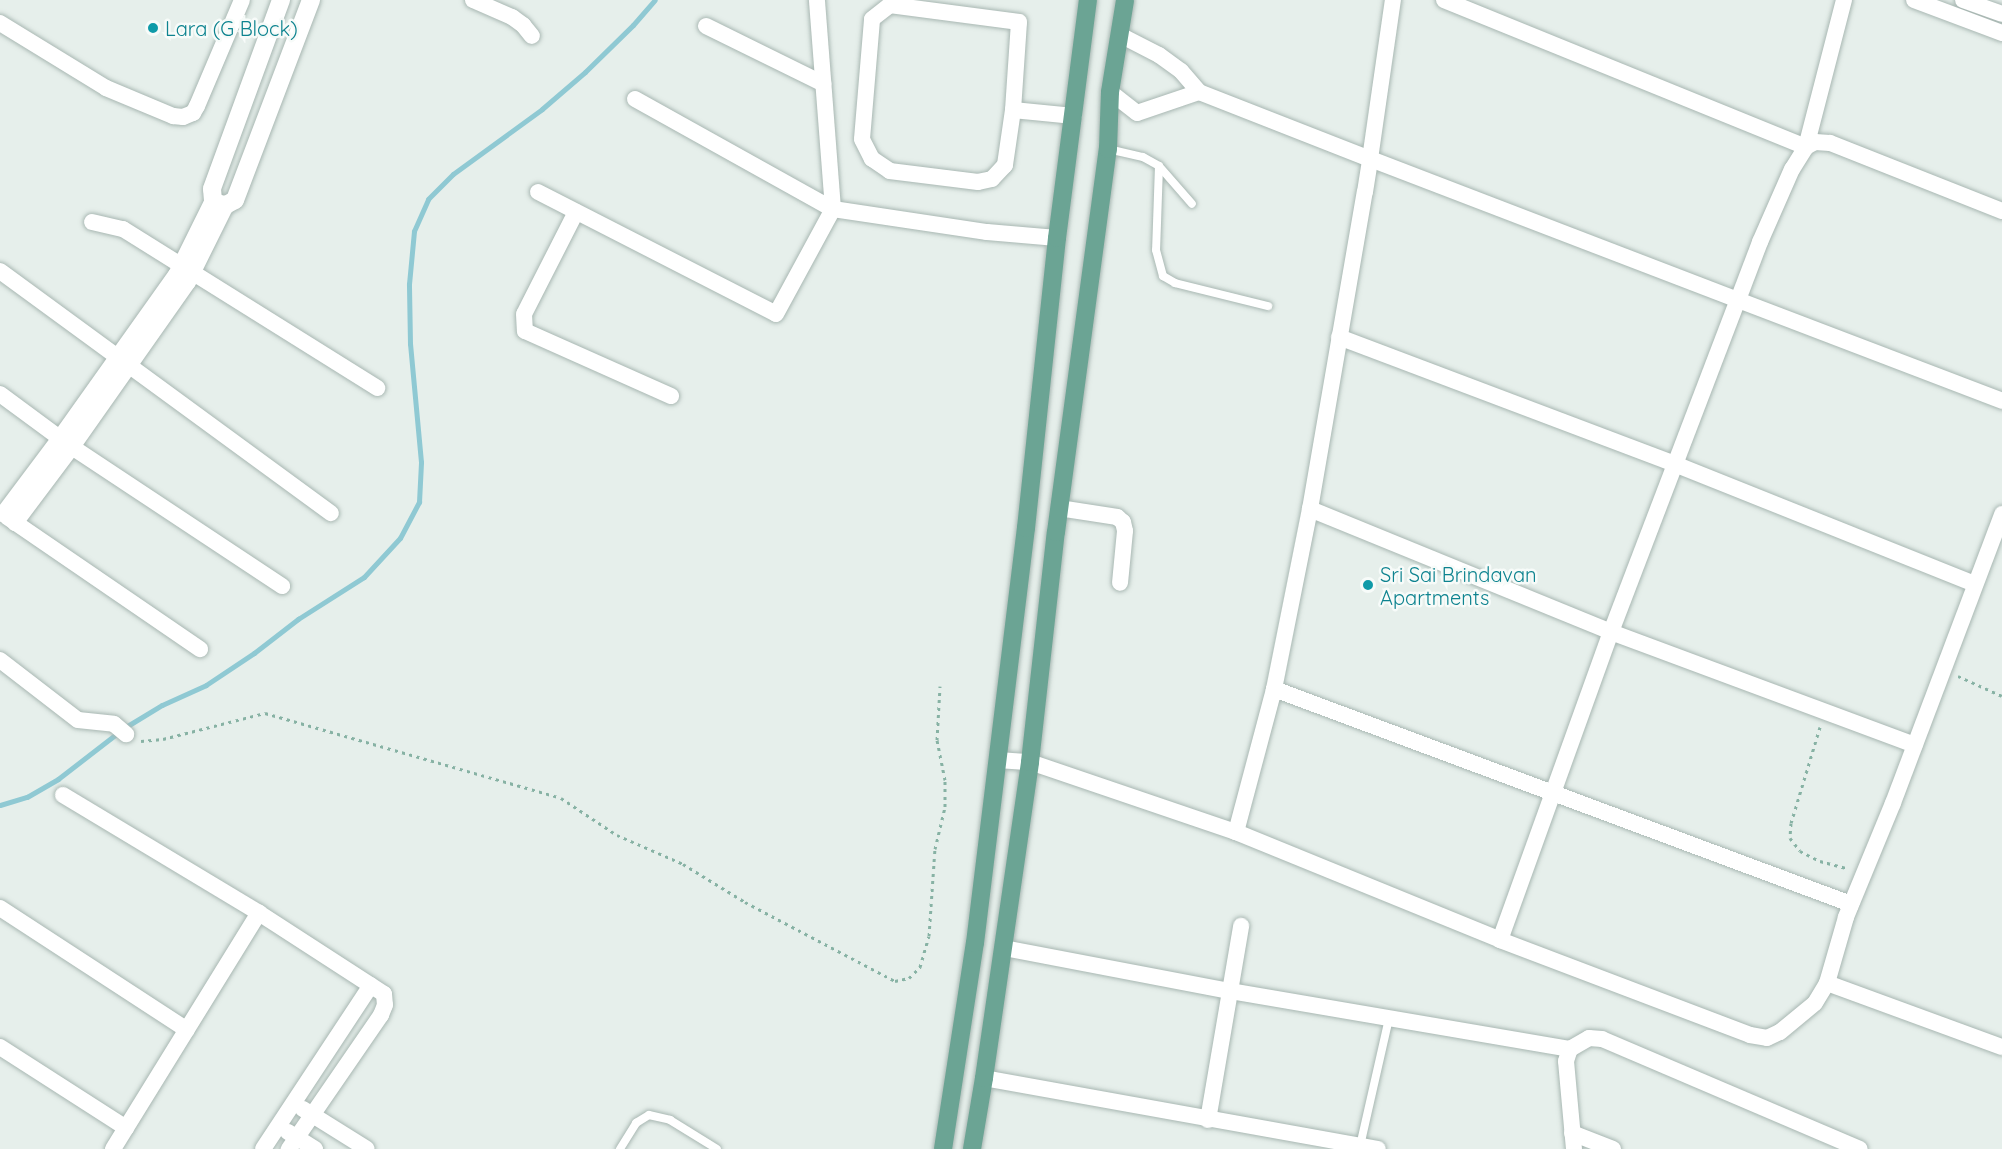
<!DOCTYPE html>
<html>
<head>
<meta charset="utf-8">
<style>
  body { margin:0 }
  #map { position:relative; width:2002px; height:1149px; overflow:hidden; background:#e6efeb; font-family:Quicksand,sans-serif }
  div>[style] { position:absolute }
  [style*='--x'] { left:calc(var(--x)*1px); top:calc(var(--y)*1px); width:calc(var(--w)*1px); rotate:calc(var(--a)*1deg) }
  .stream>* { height:5px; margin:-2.5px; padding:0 2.5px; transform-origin:2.5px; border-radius:2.5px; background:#8fc9d3 }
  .path>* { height:3px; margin-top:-1.5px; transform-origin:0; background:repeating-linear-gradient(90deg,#87b2a4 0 3px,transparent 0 7.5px) }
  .roads { filter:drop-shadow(0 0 2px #a8b7b2) drop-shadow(0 0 2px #a8b7b2) }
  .lane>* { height:8px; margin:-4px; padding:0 4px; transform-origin:4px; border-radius:4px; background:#fff }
  .street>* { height:16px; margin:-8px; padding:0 8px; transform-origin:8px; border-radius:8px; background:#fff }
  .secondary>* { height:18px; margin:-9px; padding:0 9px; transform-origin:9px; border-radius:9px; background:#fff }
  .primary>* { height:18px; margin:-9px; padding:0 9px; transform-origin:9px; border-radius:9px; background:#6ba494 }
  .dots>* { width:16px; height:16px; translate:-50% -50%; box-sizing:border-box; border:3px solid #f7fbf9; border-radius:50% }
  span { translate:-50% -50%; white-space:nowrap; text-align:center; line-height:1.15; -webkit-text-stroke:5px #f7fbf9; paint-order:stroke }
  .culture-label { font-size:20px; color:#0d838f }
  .left { translate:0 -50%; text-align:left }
</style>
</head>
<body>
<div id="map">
  <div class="stream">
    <i style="--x:0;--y:805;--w:28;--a:-17"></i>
    <i style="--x:27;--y:797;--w:36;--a:-30"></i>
    <i style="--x:58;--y:779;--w:83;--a:-37.7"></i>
    <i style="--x:124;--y:728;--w:44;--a:-31.2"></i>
    <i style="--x:162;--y:705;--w:48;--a:-24.4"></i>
    <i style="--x:206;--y:685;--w:58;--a:-33.7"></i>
    <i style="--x:254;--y:653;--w:56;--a:-37.7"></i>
    <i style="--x:298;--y:619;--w:78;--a:-32.5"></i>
    <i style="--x:364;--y:577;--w:53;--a:-47.3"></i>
    <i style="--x:400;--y:538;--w:41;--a:-62.2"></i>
    <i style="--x:419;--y:502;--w:40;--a:-87.1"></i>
    <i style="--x:421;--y:462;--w:119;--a:-95.3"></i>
    <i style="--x:410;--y:344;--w:60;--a:-91"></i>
    <i style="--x:409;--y:284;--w:53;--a:-84.6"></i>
    <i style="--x:414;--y:231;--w:35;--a:-66"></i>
    <i style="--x:428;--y:199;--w:35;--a:-45"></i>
    <i style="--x:453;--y:174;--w:110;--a:-36.1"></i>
    <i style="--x:542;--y:109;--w:57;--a:-40.7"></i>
    <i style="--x:585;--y:72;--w:67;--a:-44.4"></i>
    <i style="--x:633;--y:25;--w:33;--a:-49"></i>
  </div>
  <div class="path">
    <i style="--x:1958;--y:676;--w:48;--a:24.4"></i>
    <i style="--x:1820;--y:727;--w:100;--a:106.8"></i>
    <i style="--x:1791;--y:823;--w:15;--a:94"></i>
    <i style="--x:1790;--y:838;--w:16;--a:52"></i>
    <i style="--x:1800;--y:851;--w:22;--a:27"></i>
    <i style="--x:1820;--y:861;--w:28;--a:15"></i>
    <i style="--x:141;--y:741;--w:22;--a:-5"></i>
    <i style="--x:163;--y:739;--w:105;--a:-14.3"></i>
    <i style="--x:265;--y:713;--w:308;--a:16"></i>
    <i style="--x:561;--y:798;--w:67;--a:33.5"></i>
    <i style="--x:617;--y:835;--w:72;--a:23.7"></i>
    <i style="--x:683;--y:864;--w:73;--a:31.5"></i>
    <i style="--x:745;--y:902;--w:170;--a:27.8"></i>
    <i style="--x:895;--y:981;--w:14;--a:-12"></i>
    <i style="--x:909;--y:978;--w:16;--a:-45"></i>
    <i style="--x:920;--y:967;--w:32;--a:-74"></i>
    <i style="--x:929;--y:936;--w:87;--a:-86.1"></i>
    <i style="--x:935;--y:849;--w:43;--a:-76.6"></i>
    <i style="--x:945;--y:807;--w:27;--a:-90"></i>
    <i style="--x:945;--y:780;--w:41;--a:-101.3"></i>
    <i style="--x:937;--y:740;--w:54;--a:-86.8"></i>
  </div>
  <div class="roads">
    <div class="lane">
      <i style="--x:1108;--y:149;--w:36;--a:13"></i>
      <i style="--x:1143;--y:157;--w:18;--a:29"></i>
      <i style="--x:1159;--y:166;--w:50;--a:49"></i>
      <i style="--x:1159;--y:166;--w:84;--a:92"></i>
      <i style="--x:1156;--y:250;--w:27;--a:75"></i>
      <i style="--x:1163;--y:276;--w:14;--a:30"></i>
      <i style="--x:1175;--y:283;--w:96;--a:13.9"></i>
      <i style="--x:1360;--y:1146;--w:131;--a:-77.2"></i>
      <i style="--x:620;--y:1149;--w:31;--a:-58"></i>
      <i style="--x:636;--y:1123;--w:15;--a:-32"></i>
      <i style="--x:649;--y:1115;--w:22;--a:13"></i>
      <i style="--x:670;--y:1120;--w:55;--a:31.7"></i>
    </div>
    <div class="street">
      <i style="--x:473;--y:0;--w:43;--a:23.6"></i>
      <i style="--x:512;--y:17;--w:14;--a:36"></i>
      <i style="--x:523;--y:25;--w:14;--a:51"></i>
      <i style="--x:1444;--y:0;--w:391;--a:22.1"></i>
      <i style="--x:1806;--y:147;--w:152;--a:-75.5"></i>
      <i style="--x:1914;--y:0;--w:94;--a:20.6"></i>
      <i style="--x:1963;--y:0;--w:41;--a:19.7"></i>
      <i style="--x:890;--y:5;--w:130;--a:7.5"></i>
      <i style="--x:1019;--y:22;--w:88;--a:93.9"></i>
      <i style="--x:1013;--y:110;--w:56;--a:98.3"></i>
      <i style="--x:1005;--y:165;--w:19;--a:133"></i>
      <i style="--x:992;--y:179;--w:14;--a:168"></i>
      <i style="--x:978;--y:182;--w:89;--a:-172.9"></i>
      <i style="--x:890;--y:171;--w:22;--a:-146"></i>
      <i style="--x:872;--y:159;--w:22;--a:-117"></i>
      <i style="--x:862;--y:139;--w:120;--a:-85.2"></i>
      <i style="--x:872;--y:19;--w:23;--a:-38"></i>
      <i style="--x:0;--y:23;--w:124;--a:31.5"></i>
      <i style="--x:106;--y:88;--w:73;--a:22.7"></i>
      <i style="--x:173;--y:116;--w:10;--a:6"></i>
      <i style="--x:183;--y:117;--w:11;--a:-22"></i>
      <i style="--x:193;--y:113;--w:8;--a:-60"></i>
      <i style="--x:197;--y:106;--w:115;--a:-67"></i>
      <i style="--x:706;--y:26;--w:131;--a:26.2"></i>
      <i style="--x:1120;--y:35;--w:44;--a:27.1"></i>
      <i style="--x:1159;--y:55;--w:27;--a:36"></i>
      <i style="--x:1181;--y:71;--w:28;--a:49"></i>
      <i style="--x:635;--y:99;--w:227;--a:29.1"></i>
      <i style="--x:833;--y:209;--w:156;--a:8.5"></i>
      <i style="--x:987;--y:232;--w:70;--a:4.9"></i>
      <i style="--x:1013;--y:110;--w:61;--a:5.6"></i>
      <i style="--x:538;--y:192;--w:267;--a:27.1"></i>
      <i style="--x:776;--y:314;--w:119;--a:-61.5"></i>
      <i style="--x:833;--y:209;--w:210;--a:-94.4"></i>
      <i style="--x:2002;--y:211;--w:185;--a:-158.4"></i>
      <i style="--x:1830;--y:143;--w:15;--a:-176"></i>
      <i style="--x:1815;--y:142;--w:10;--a:151"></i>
      <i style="--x:1806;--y:147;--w:26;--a:122"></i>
      <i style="--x:1792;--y:169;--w:80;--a:113.7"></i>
      <i style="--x:1760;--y:242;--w:62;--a:110.8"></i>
      <i style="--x:1738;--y:300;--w:283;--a:20.9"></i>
      <i style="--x:576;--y:212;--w:114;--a:117"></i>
      <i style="--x:524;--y:314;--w:17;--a:87"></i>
      <i style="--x:525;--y:331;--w:160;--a:24"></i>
      <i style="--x:92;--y:222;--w:32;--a:13"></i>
      <i style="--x:123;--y:229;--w:300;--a:32"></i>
      <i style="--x:0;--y:271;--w:410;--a:36.2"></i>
      <i style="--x:1339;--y:337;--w:361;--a:20.7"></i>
      <i style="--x:1677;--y:465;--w:321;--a:21.8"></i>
      <i style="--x:0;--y:394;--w:89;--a:36.4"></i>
      <i style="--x:72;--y:447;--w:252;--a:33.5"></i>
      <i style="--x:1059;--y:508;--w:59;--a:8.8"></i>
      <i style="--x:1117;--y:517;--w:8;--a:40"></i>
      <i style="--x:1123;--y:522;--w:9;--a:77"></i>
      <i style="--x:1125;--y:531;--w:52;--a:95.5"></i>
      <i style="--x:1310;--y:509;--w:325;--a:22.2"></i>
      <i style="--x:1611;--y:632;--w:355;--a:-69.1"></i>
      <i style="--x:1738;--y:300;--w:394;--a:-159"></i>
      <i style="--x:1370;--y:159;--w:161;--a:-81.8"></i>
      <i style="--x:3;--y:514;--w:95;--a:-53.1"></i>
      <i style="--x:60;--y:438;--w:200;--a:-54.6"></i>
      <i style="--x:176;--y:275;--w:84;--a:-63.7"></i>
      <i style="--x:7;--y:517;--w:234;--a:34.4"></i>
      <i style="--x:15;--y:523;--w:95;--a:-53.1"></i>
      <i style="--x:72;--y:447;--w:202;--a:-54.9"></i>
      <i style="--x:188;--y:282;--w:86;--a:-63.7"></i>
      <i style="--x:0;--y:660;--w:98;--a:37.6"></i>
      <i style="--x:78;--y:720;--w:36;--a:6"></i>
      <i style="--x:114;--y:724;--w:16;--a:40"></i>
      <i style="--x:1274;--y:689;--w:616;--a:20.44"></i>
      <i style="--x:998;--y:760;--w:32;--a:4"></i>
      <i style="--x:1030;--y:762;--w:218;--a:18.8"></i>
      <i style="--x:1236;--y:832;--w:148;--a:-75.1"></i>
      <i style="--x:1274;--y:689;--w:184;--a:-78.7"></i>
      <i style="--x:1310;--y:509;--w:322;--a:-80.2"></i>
      <i style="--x:1365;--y:192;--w:33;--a:-81"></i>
      <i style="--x:1370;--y:159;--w:184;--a:-158.6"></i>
      <i style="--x:1199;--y:92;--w:65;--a:161.3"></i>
      <i style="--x:1137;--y:113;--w:34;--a:-142"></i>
      <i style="--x:63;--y:795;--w:229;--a:31"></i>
      <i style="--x:259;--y:913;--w:149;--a:32.9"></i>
      <i style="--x:384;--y:994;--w:11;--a:85"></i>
      <i style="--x:385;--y:1005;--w:11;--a:112"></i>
      <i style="--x:381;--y:1015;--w:163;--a:124.5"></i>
      <i style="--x:1236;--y:832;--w:285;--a:22.2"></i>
      <i style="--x:1500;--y:940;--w:267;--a:20.8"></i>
      <i style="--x:1750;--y:1035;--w:17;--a:10"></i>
      <i style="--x:1767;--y:1038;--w:14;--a:-25"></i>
      <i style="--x:1780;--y:1032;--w:45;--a:-39.6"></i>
      <i style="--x:1815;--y:1003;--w:23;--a:-59"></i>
      <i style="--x:1827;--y:983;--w:69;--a:-73.9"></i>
      <i style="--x:1846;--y:917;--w:123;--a:-67.6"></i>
      <i style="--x:1893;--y:803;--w:309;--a:-69.3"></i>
      <i style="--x:0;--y:908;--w:223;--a:33.1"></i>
      <i style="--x:1500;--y:940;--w:327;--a:-70.2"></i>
      <i style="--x:1611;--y:632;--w:324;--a:20.4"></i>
      <i style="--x:1004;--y:948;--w:230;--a:10.8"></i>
      <i style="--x:1230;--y:991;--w:345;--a:9.7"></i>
      <i style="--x:1827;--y:983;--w:186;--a:20.1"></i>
      <i style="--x:0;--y:1047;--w:150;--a:32.7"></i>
      <i style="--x:984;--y:1078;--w:400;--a:10.2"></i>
      <i style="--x:303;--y:1109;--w:75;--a:32"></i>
      <i style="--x:1208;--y:1120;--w:197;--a:-80.3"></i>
      <i style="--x:288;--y:1132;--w:32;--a:32"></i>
      <i style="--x:1572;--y:1133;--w:44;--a:21.3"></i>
      <i style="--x:113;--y:1149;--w:278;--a:-58.3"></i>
      <i style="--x:263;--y:1149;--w:196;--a:-56.6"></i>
      <i style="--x:1574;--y:1149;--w:88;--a:-95.2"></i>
      <i style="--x:1566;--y:1061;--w:13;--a:-72"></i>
      <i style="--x:1570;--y:1049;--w:22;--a:-30"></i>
      <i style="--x:1589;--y:1038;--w:13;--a:4"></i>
      <i style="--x:1602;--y:1039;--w:280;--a:23.1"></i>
    </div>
    <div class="secondary">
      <i style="--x:281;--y:0;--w:201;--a:110.1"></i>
      <i style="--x:212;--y:189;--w:11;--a:85"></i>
      <i style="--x:213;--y:200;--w:7;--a:34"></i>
      <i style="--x:219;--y:204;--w:7;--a:8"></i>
      <i style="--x:226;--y:205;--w:10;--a:-29"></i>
      <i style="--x:235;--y:200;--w:214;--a:-69.2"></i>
    </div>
    <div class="primary">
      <i style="--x:943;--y:1149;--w:208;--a:-81.2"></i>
      <i style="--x:975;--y:943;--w:418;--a:-83"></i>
      <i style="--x:1026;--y:528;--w:292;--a:-83.9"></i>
      <i style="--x:1057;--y:238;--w:240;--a:-82.6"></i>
      <i style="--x:972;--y:1149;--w:72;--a:-80.4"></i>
      <i style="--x:984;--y:1078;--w:319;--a:-81.7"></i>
      <i style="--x:1030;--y:762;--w:231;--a:-83.6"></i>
      <i style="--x:1056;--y:532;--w:387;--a:-82.3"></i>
      <i style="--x:1108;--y:149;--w:57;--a:-88"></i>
      <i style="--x:1110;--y:92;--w:93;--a:-80.7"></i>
    </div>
  </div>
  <div class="dots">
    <i style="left:153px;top:28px;background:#0f9aa8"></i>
    <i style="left:1368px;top:585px;background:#0f9aa8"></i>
  </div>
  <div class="culture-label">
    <span class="left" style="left:165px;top:28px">Lara (G Block)</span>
    <span class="left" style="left:1380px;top:586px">Sri Sai Brindavan<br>Apartments</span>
  </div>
</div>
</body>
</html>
